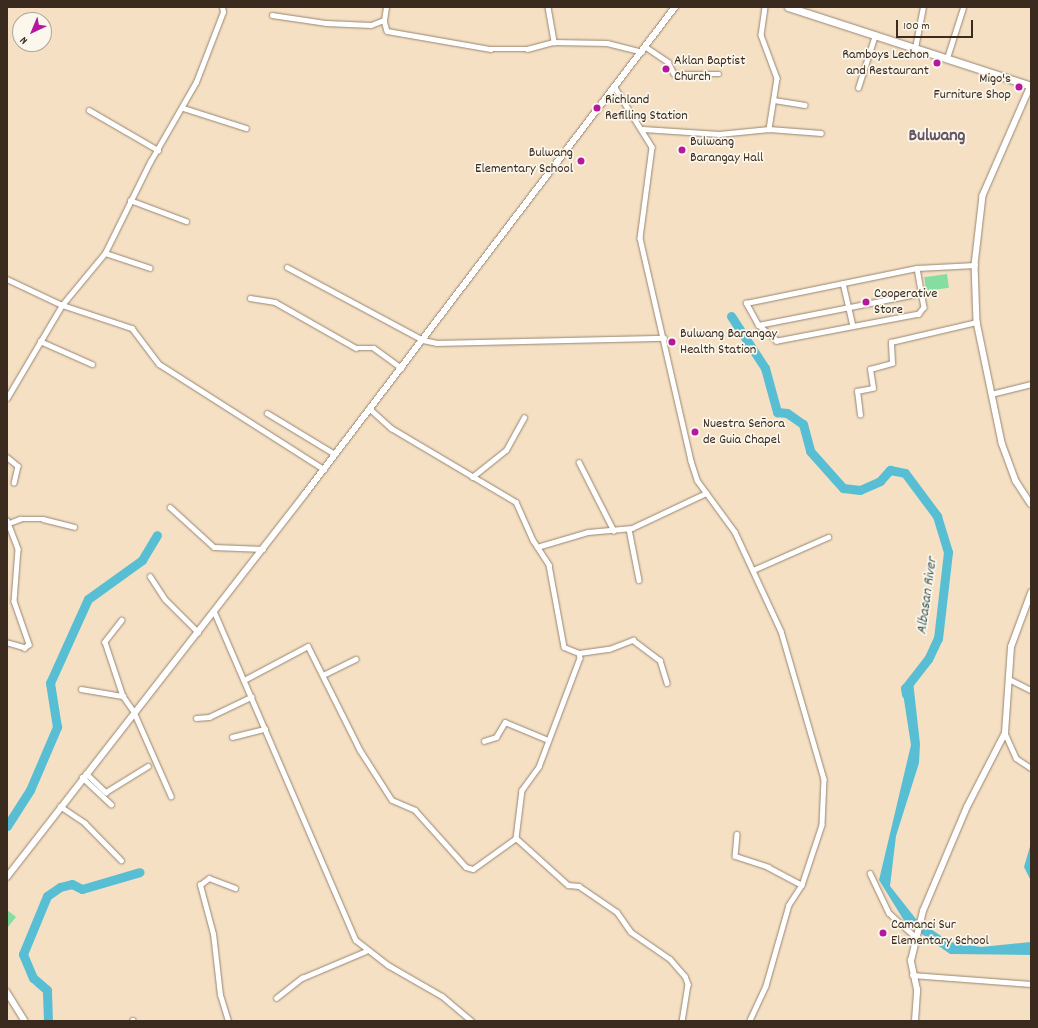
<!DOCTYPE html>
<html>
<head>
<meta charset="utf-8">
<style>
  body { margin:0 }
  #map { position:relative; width:1038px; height:1028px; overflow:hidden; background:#f5e0c4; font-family:Dekko,sans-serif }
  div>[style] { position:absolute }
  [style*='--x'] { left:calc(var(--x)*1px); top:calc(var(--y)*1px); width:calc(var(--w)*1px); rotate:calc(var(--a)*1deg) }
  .green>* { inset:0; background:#85dda2; transform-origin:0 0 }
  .water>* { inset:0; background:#57bed4 }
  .river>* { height:9px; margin:-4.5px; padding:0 4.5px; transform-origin:4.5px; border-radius:4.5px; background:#57bed4 }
  .roads { filter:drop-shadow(0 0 1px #988571) drop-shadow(0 0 1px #988571) }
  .minor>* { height:4.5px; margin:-2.25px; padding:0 2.25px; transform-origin:2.25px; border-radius:2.25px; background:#fff }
  .tertiary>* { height:5.5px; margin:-2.75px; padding:0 2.75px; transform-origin:2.75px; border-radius:2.75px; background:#fff }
  .primary>* { height:7px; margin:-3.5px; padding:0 3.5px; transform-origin:3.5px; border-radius:3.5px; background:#fff }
  .dots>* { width:11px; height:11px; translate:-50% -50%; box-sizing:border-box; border:2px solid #fbf7ec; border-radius:50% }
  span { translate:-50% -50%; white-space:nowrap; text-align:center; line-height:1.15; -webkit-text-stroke:3.5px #fbf7ec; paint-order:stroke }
  .poi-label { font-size:14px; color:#3b2a1e }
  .right { translate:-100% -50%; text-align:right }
  .left { translate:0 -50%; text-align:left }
  .water-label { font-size:15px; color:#455e5e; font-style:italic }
  .district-label { font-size:18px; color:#655763; font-weight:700 }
  .frame { position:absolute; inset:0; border:8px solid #3b2a1e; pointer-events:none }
  .north { position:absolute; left:12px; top:12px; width:40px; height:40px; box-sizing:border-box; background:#fbf7ec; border:1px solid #aea59a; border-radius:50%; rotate:224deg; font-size:11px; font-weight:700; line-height:16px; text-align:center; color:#3b2a1e }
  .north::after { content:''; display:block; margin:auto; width:14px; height:18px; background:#b5179e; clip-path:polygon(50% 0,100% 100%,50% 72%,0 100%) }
  .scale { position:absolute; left:896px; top:20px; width:77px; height:18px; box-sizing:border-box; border:2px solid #3b2a1e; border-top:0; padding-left:5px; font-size:12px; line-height:14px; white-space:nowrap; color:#3b2a1e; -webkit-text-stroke:3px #fbf7ec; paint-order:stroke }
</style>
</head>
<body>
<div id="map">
  <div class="green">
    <i style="left:947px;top:274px;width:14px;height:23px;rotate:82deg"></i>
    <i style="clip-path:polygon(7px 910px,16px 917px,8px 927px,7px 926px)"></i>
  </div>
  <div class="water">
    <i style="clip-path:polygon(913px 681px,920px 744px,919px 763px,896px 836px,890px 886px,916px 919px,950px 942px,981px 947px,1031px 942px,1031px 955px,950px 954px,905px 922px,879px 880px,911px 745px,902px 687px)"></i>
    <i style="clip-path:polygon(1031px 843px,1031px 881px,1024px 867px)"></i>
  </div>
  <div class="river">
    <i style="--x:731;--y:316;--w:62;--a:56.8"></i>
    <i style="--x:765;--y:368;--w:46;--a:74.7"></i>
    <i style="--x:777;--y:412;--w:10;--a:6"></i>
    <i style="--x:787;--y:413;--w:19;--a:35"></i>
    <i style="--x:803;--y:424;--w:28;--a:75"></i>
    <i style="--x:810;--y:451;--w:50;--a:48.3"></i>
    <i style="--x:843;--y:488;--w:17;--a:7"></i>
    <i style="--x:860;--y:490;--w:22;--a:-24"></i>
    <i style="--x:880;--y:481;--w:15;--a:-48"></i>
    <i style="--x:890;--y:470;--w:15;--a:11"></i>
    <i style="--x:905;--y:473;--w:54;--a:53.3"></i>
    <i style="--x:937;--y:516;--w:38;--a:73"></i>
    <i style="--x:948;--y:552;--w:87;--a:96.6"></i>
    <i style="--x:938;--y:638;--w:23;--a:115"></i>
    <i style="--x:928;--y:659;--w:37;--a:128"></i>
    <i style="--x:905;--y:688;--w:6;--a:81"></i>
    <i style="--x:7;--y:826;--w:43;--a:-57.4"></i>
    <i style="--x:30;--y:790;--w:69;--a:-66.8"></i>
    <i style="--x:57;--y:727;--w:45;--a:-99"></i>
    <i style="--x:50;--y:683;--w:92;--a:-65.7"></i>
    <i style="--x:88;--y:599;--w:67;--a:-35.8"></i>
    <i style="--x:142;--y:560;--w:29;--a:-59"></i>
    <i style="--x:48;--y:1021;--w:31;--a:-92"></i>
    <i style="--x:47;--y:990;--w:18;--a:-139"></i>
    <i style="--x:33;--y:978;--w:26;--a:-113"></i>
    <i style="--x:23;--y:954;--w:63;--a:-67.5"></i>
    <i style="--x:47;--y:896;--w:16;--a:-35"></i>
    <i style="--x:60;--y:887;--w:12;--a:-14"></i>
    <i style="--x:72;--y:884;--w:11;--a:27"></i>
    <i style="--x:82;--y:889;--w:60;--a:-16.3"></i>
  </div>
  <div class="roads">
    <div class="minor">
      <i style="--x:548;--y:7;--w:36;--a:80"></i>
      <i style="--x:554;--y:42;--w:53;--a:1.1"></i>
      <i style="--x:607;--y:43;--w:36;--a:14"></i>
      <i style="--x:765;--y:7;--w:28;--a:98"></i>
      <i style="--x:761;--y:35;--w:46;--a:69.6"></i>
      <i style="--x:777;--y:78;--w:52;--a:98.9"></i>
      <i style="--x:272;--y:15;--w:55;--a:8.4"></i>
      <i style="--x:326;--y:23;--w:45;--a:2.5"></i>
      <i style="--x:371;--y:25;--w:14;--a:-21"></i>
      <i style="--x:384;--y:20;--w:13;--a:-81"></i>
      <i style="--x:384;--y:20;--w:11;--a:75"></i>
      <i style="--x:387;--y:31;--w:105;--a:9.9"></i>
      <i style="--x:490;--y:49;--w:37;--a:0"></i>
      <i style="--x:527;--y:49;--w:28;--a:-15"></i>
      <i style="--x:646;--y:47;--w:27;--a:34"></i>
      <i style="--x:668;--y:62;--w:13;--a:63"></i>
      <i style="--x:674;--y:74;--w:45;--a:0"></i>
      <i style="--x:915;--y:48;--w:42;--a:-79"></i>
      <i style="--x:947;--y:58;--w:52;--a:-72.3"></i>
      <i style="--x:614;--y:86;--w:72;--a:58.1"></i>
      <i style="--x:652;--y:147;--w:92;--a:97.5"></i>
      <i style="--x:640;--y:238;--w:229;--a:77.1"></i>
      <i style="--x:691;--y:461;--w:20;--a:72"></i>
      <i style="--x:697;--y:480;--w:64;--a:53.8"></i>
      <i style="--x:735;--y:532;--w:109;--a:65.1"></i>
      <i style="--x:781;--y:631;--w:154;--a:73.8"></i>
      <i style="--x:824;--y:779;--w:46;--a:92.5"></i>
      <i style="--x:822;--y:825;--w:63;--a:108.4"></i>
      <i style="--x:802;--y:885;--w:24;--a:123"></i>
      <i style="--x:789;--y:905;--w:84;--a:105.9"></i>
      <i style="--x:766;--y:986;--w:38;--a:115"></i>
      <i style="--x:858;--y:88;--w:56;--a:-72.2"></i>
      <i style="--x:774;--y:100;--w:31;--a:9"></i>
      <i style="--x:183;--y:108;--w:66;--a:17.6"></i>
      <i style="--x:89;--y:110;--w:80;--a:30.1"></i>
      <i style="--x:643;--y:129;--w:76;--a:3.8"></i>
      <i style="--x:719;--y:134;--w:50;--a:-5.7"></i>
      <i style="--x:769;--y:129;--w:52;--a:4.4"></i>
      <i style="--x:130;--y:200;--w:60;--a:20.6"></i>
      <i style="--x:105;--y:253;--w:47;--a:18.4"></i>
      <i style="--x:287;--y:267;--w:154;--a:28.2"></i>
      <i style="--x:423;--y:340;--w:14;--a:12"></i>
      <i style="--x:437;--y:343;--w:227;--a:-1.3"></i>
      <i style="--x:917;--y:268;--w:40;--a:80"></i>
      <i style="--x:924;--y:307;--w:9;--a:126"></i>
      <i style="--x:919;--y:314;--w:145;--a:169.2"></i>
      <i style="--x:777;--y:341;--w:25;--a:-140"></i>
      <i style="--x:758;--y:325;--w:25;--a:-119"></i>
      <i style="--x:746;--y:303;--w:175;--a:-11.6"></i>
      <i style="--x:917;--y:268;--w:58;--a:-3"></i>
      <i style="--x:7;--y:279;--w:61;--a:25.3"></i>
      <i style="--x:62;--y:305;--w:74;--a:18.2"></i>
      <i style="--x:132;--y:328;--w:45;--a:53.1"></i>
      <i style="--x:159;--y:364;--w:196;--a:32.5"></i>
      <i style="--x:843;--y:283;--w:44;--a:76.9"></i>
      <i style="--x:250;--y:298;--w:25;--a:9"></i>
      <i style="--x:275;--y:302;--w:93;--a:29.6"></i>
      <i style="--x:356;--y:348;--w:18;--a:0"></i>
      <i style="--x:374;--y:348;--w:34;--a:36"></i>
      <i style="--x:758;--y:325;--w:166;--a:-11.1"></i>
      <i style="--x:40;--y:341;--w:57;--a:23.9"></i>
      <i style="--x:991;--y:394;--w:41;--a:-14"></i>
      <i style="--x:7;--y:398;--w:108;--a:-59.4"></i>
      <i style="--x:62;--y:305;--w:67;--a:-50.4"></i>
      <i style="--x:105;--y:253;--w:102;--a:-63.7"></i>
      <i style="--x:150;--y:162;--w:92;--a:-60.1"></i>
      <i style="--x:196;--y:82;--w:75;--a:-68.9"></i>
      <i style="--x:223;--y:12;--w:5;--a:-101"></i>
      <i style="--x:369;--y:408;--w:30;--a:42"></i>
      <i style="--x:391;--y:428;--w:145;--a:30.6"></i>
      <i style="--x:516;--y:502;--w:42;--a:65.9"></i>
      <i style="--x:533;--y:540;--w:30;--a:57"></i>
      <i style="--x:549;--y:565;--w:83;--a:79.6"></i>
      <i style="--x:564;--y:647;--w:16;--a:22"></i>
      <i style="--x:579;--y:653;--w:5;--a:79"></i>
      <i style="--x:580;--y:658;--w:116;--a:110.6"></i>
      <i style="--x:539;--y:767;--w:29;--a:126"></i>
      <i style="--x:522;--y:790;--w:48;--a:97.1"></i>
      <i style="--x:516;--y:838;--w:70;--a:42.1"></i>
      <i style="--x:568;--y:885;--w:11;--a:5"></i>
      <i style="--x:579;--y:886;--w:46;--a:34.4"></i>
      <i style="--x:617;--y:912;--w:24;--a:55"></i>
      <i style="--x:631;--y:932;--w:47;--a:34.7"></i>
      <i style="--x:670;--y:959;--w:23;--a:49"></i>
      <i style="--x:685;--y:976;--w:9;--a:69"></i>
      <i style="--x:688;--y:984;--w:37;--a:99"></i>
      <i style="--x:267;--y:413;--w:79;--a:31.1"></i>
      <i style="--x:860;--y:415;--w:24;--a:-97"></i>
      <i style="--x:857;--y:391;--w:16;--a:-11"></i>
      <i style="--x:873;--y:388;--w:19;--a:-99"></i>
      <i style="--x:870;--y:369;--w:23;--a:-15"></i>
      <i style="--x:892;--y:363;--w:21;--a:-93"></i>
      <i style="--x:891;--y:342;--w:88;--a:-13.1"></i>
      <i style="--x:7;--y:457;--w:14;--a:39"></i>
      <i style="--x:18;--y:466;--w:17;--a:103"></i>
      <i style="--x:579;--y:462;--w:77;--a:63.1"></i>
      <i style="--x:472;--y:477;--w:43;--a:-38.5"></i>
      <i style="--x:506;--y:450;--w:37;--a:-61"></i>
      <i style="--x:170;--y:507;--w:59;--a:42.3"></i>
      <i style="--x:214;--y:547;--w:49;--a:2.3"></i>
      <i style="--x:7;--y:520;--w:31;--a:69"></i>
      <i style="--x:18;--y:549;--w:52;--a:94.4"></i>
      <i style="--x:14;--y:601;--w:46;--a:70.8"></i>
      <i style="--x:29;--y:644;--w:6;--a:135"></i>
      <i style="--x:25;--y:648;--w:19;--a:-164"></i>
      <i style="--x:9;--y:523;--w:12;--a:-20"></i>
      <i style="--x:20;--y:519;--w:23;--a:0"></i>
      <i style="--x:43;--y:519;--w:32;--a:14"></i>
      <i style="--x:629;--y:529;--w:52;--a:78.9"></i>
      <i style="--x:537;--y:547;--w:53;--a:-16.4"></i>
      <i style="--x:588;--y:532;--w:44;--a:-5.2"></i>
      <i style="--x:632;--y:528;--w:82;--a:-25.3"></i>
      <i style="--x:753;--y:570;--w:82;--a:-23.7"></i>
      <i style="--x:150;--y:576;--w:27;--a:57"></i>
      <i style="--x:165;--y:599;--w:47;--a:45"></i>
      <i style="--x:214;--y:611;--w:358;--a:66.7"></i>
      <i style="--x:356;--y:940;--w:41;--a:38"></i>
      <i style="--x:388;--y:965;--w:62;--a:29.9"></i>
      <i style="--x:442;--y:996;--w:39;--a:40"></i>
      <i style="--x:122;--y:620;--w:28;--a:128"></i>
      <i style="--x:105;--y:642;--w:57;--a:71.6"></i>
      <i style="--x:579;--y:653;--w:30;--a:-8"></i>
      <i style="--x:609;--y:649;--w:26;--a:-21"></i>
      <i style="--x:633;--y:640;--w:34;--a:37"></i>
      <i style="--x:660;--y:660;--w:24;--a:73"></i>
      <i style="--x:325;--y:674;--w:34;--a:-26"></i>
      <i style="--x:1009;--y:679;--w:25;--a:27"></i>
      <i style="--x:244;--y:680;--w:72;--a:-28"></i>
      <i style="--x:308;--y:646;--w:116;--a:63.4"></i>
      <i style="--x:360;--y:750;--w:59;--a:57.4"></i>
      <i style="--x:392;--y:800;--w:25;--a:23"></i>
      <i style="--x:415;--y:810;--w:76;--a:48.2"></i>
      <i style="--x:466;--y:867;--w:7;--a:16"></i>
      <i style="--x:473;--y:869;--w:53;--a:-35.8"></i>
      <i style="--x:81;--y:689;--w:43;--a:9.5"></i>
      <i style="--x:123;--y:696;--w:19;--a:55"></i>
      <i style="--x:134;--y:712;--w:92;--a:66.2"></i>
      <i style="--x:196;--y:718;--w:13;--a:-4"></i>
      <i style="--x:209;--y:717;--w:47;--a:-25.5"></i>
      <i style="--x:1005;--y:733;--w:27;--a:66"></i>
      <i style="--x:1016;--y:758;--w:18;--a:34"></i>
      <i style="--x:232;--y:737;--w:34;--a:-14"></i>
      <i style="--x:484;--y:741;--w:13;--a:-18"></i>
      <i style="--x:496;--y:737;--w:17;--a:-59"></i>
      <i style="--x:505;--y:722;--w:47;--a:22.7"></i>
      <i style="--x:86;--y:773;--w:28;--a:44"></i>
      <i style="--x:106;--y:792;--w:49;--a:-31.8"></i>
      <i style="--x:82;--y:777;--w:40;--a:43"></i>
      <i style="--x:60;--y:806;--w:30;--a:34"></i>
      <i style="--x:85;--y:823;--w:52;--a:45.8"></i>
      <i style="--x:737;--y:834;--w:22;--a:95"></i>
      <i style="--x:735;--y:856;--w:35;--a:18"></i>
      <i style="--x:768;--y:867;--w:38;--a:28"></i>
      <i style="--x:870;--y:873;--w:44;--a:64.6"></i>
      <i style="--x:889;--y:913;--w:36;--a:42"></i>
      <i style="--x:912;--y:975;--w:119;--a:4.3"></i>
      <i style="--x:276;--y:998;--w:33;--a:-38"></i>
      <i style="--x:302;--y:978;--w:69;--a:-22.9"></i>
      <i style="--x:133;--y:1020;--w:1;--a:90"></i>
      <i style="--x:228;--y:1021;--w:27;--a:-107"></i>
      <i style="--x:220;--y:995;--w:61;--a:-96.5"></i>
      <i style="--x:213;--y:934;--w:51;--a:-104.9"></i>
      <i style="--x:200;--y:885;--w:11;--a:-38"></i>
      <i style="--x:209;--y:878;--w:28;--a:21"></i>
    </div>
    <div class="tertiary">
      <i style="--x:1031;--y:86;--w:120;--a:113.6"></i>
      <i style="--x:983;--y:196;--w:69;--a:96.6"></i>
      <i style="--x:975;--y:265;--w:57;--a:88"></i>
      <i style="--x:977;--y:322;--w:124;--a:78.3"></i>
      <i style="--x:1002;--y:443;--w:40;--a:69.8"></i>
      <i style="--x:1016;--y:481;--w:27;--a:57"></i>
      <i style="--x:7;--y:877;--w:485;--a:-52.1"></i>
      <i style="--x:305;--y:494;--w:612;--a:-52.77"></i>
      <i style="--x:7;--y:992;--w:34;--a:58"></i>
      <i style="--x:915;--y:1021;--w:31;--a:-86"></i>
      <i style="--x:917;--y:990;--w:30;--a:-102"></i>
      <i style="--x:911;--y:961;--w:51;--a:-76.5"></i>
      <i style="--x:923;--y:911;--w:113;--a:-67.1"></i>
      <i style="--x:967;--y:807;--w:83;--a:-62.8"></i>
      <i style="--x:1005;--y:733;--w:86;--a:-86"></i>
      <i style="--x:1011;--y:647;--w:58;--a:-69.7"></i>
    </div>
    <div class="primary">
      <i style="--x:788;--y:7;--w:256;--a:18"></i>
    </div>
  </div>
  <div class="dots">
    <i style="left:937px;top:63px;background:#b5179e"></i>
    <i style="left:666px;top:69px;background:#b5179e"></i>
    <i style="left:1019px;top:87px;background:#b5179e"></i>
    <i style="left:597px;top:108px;background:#b5179e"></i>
    <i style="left:682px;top:150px;background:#b5179e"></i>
    <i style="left:581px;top:161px;background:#b5179e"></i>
    <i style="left:866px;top:302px;background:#b5179e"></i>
    <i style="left:672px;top:342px;background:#b5179e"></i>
    <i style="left:695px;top:432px;background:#b5179e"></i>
    <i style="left:883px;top:933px;background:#b5179e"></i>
  </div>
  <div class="poi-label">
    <span class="right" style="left:929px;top:63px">Ramboys Lechon<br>and Restaurant</span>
    <span class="left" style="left:674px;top:69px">Aklan Baptist<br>Church</span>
    <span class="right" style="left:1011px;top:87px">Migo's<br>Furniture Shop</span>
    <span class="left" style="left:605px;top:108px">Richland<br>Refilling Station</span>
    <span class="left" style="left:690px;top:150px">Bulwang<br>Barangay Hall</span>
    <span class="right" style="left:573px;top:161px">Bulwang<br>Elementary School</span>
    <span class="left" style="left:874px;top:302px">Cooperative<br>Store</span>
    <span class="left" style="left:680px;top:342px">Bulwang Barangay<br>Health Station</span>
    <span class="left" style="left:703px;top:432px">Nuestra Señora<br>de Guia Chapel</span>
    <span class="left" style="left:891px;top:933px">Camanci Sur<br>Elementary School</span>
  </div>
  <div class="water-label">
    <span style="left:928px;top:596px;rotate:-82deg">Albasan River</span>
  </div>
  <div class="district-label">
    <span style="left:937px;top:137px">Bulwang</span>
  </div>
  <div class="frame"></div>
  <div class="north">N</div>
  <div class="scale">100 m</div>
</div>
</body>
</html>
